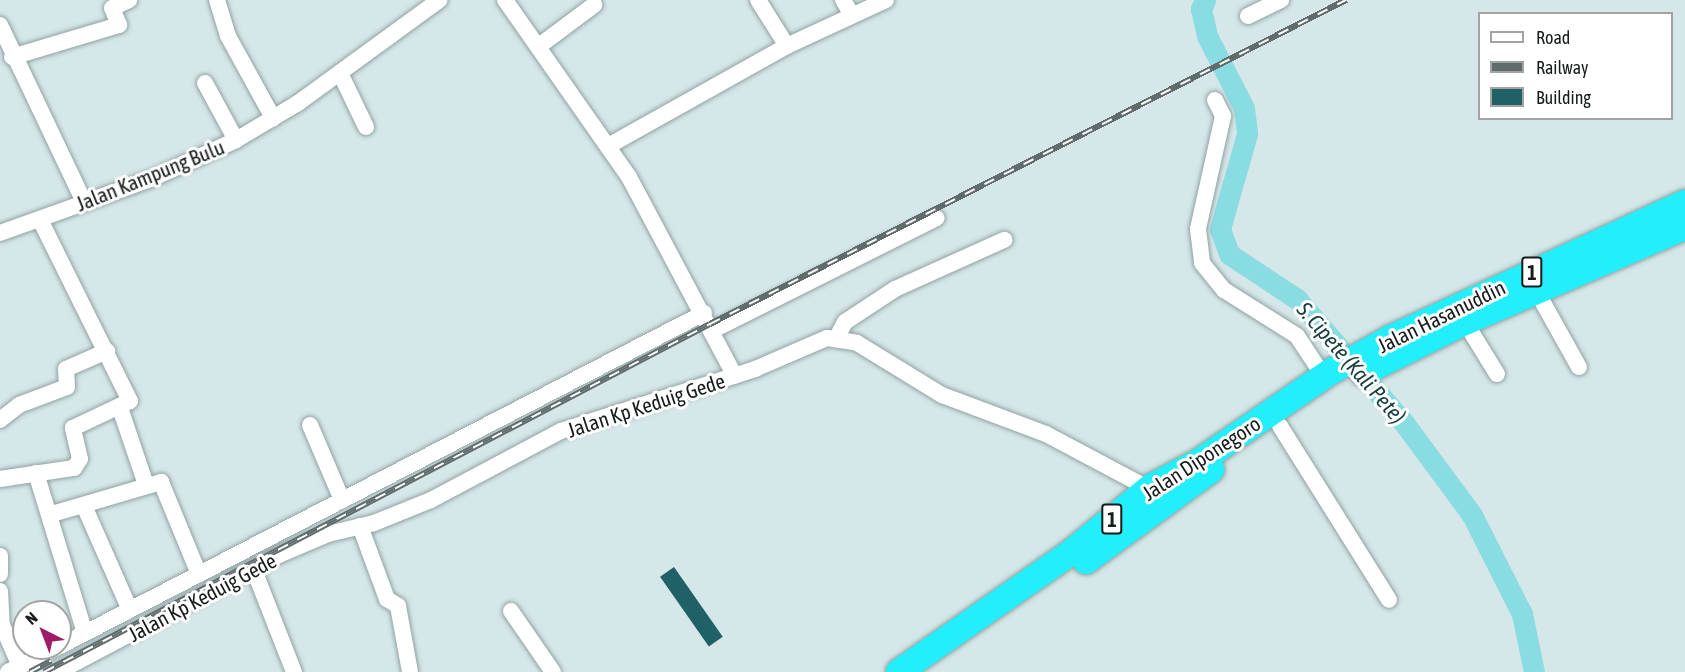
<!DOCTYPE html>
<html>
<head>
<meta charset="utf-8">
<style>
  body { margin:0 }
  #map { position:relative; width:1685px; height:672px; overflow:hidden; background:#d5e7e8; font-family:"Asap Condensed",sans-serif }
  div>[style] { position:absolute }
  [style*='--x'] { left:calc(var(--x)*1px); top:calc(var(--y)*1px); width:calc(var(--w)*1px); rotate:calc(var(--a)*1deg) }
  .river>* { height:21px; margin:-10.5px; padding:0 10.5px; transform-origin:10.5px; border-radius:10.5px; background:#88dce2 }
  .building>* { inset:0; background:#1f6166; transform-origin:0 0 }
  .roads { filter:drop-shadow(0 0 2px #91a2a3) drop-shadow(0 0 2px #91a2a3) }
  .minor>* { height:16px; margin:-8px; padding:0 8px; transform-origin:8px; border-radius:8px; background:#fff }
  .highway>* { height:26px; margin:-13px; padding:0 13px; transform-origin:13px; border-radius:13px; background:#22effb }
  .rail>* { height:6px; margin-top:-3px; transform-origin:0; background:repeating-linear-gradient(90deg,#fff 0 11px,#606b6b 0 22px); box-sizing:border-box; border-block:2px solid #606b6b }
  span { translate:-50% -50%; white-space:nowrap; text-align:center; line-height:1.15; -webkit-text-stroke:6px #fff; paint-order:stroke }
  .shield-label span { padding:2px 4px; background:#fff; border:2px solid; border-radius:4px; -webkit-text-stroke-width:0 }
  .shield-label { font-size:20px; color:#161c1c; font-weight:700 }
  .street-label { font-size:21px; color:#161c1c }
  .water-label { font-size:22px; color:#173f42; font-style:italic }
  .legend { position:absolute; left:1478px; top:12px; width:195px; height:108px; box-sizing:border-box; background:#fff; border:2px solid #a2a4a4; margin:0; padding:8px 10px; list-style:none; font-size:18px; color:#161c1c }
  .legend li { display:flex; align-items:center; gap:12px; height:30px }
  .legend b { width:30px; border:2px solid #a2a4a4 }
  .north { position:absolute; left:12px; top:600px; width:60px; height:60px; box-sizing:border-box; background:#fff; border:2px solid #a2a4a4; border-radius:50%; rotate:318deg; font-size:16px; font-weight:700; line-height:24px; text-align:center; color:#161c1c }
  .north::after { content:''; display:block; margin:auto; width:21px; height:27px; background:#a11a67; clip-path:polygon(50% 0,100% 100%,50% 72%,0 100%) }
</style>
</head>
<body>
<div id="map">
  <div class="river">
    <i style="--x:1205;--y:0;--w:10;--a:114"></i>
    <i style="--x:1201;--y:9;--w:28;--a:77"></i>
    <i style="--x:1207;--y:36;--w:81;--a:62.8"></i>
    <i style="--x:1244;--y:108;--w:26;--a:83"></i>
    <i style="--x:1247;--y:134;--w:99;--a:105.9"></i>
    <i style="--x:1220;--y:229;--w:27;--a:70"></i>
    <i style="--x:1229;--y:254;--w:82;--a:33.5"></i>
    <i style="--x:1297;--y:299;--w:164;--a:49.2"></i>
    <i style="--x:1404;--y:423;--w:114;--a:53.5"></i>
    <i style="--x:1472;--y:515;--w:111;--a:63.2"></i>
    <i style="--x:1522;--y:614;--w:59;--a:78.3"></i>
  </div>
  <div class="building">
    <i style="left:674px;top:567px;width:85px;height:17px;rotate:55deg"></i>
  </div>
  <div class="roads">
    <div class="minor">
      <i style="--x:217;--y:0;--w:38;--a:73"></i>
      <i style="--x:228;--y:36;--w:94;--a:61.2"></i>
      <i style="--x:505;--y:0;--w:216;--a:55"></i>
      <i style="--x:629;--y:177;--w:225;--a:62"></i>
      <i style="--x:758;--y:0;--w:54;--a:57.8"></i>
      <i style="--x:843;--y:0;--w:17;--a:59"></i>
      <i style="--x:1248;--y:16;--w:37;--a:-26"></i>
      <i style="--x:0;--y:25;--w:196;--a:64.6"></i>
      <i style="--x:539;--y:46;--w:69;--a:-36.7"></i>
      <i style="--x:12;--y:57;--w:112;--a:-16.7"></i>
      <i style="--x:119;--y:25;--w:18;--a:-112"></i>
      <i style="--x:112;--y:8;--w:19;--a:-25"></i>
      <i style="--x:340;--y:73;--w:60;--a:64.3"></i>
      <i style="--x:205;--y:83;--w:65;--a:61.5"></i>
      <i style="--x:1215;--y:100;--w:18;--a:63"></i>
      <i style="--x:1223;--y:116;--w:116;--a:102.5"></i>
      <i style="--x:1198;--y:229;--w:34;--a:83"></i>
      <i style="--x:1202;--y:263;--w:35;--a:51"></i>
      <i style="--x:1224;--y:290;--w:86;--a:32.2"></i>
      <i style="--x:1297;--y:336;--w:49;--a:56.6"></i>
      <i style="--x:608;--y:146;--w:205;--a:-29.2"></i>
      <i style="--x:787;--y:46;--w:109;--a:-24.9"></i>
      <i style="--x:0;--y:233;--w:160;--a:-19.7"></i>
      <i style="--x:151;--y:179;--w:94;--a:-24.6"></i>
      <i style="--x:236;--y:140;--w:72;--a:-30.8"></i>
      <i style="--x:298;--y:103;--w:175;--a:-36.1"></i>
      <i style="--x:1537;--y:292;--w:86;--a:60.8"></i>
      <i style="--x:1465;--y:322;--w:61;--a:58.4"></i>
      <i style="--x:713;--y:330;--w:250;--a:-26.6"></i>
      <i style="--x:837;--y:337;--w:17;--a:-62"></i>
      <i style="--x:845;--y:322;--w:60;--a:-33.4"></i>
      <i style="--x:895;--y:289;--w:120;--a:-24.2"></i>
      <i style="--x:120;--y:408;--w:81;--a:71.3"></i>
      <i style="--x:0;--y:420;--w:24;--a:-38"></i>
      <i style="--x:19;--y:405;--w:51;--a:-20.6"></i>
      <i style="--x:67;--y:387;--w:18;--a:-93"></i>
      <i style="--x:66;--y:369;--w:45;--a:-23.7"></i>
      <i style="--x:310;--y:425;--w:82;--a:66.9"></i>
      <i style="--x:1280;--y:426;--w:205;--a:57.9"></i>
      <i style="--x:36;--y:473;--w:167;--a:73"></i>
      <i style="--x:0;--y:479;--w:75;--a:-8.5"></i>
      <i style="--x:74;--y:468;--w:11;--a:-56"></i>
      <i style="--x:80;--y:459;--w:32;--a:-103"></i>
      <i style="--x:73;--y:428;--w:63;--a:-25.3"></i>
      <i style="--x:130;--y:401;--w:202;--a:-116.4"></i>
      <i style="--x:85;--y:508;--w:111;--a:66.2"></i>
      <i style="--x:52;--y:514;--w:114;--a:-16.4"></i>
      <i style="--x:161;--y:482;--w:100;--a:67.6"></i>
      <i style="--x:360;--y:526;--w:78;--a:69.7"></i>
      <i style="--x:387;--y:599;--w:13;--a:32"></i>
      <i style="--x:398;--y:606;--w:67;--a:79.7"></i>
      <i style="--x:0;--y:556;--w:18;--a:90"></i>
      <i style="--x:254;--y:570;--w:110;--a:68.6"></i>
      <i style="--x:0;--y:591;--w:34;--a:87"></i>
      <i style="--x:2;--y:625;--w:45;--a:66.3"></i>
      <i style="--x:511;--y:611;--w:74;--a:55.5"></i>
      <i style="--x:60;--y:646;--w:725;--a:-27.34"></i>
      <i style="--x:8;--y:672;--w:54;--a:-26.6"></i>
      <i style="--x:58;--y:672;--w:250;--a:-27.9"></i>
      <i style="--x:279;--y:555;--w:53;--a:-23.2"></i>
      <i style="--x:328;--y:534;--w:47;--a:-13.4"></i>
      <i style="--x:374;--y:523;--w:61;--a:-22"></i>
      <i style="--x:431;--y:500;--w:147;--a:-28"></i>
      <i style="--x:561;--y:431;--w:204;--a:-17.7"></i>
      <i style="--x:755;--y:369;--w:78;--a:-23.3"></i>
      <i style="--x:827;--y:338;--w:30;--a:9"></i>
      <i style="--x:857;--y:343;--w:100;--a:31.5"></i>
      <i style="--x:942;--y:395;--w:111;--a:20.6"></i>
      <i style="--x:1046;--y:434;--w:123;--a:28"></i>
    </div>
    <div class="highway">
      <i style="--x:1363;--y:373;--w:114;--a:-26.6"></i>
      <i style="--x:1465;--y:322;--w:240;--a:-23.4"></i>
      <i style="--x:1086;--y:561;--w:155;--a:-36.1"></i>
      <i style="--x:899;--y:672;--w:207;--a:-34.8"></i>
      <i style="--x:1069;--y:554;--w:106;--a:-39.3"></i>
      <i style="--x:1151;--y:487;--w:55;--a:-28"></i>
      <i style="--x:1200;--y:461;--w:158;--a:-34.4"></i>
      <i style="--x:1330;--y:372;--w:68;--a:-29.2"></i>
      <i style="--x:1389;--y:339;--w:326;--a:-24.7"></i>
    </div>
  </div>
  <div class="rail">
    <i style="--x:30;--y:672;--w:24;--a:-28"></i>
    <i style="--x:44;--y:672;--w:751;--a:-27.59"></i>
    <i style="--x:710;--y:324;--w:714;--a:-27"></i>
  </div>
  <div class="shield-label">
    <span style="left:1532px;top:272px">1</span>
    <span style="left:1112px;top:519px">1</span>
  </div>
  <div class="street-label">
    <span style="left:150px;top:175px;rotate:-22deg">Jalan Kampung Bulu</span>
    <span style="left:1441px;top:316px;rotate:-26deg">Jalan Hasanuddin</span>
    <span style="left:646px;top:405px;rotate:-18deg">Jalan Kp Keduig Gede</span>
    <span style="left:1201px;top:458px;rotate:-33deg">Jalan Diponegoro</span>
    <span style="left:202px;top:597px;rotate:-28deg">Jalan Kp Keduig Gede</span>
  </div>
  <div class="water-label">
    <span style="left:1351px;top:363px;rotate:49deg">S. Cipete (Kali Pete)</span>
  </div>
  <ul class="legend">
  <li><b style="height:8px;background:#fff"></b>Road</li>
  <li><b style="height:8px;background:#606b6b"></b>Railway</li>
  <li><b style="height:16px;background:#1f6166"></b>Building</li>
  </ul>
  <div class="north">N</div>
</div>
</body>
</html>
